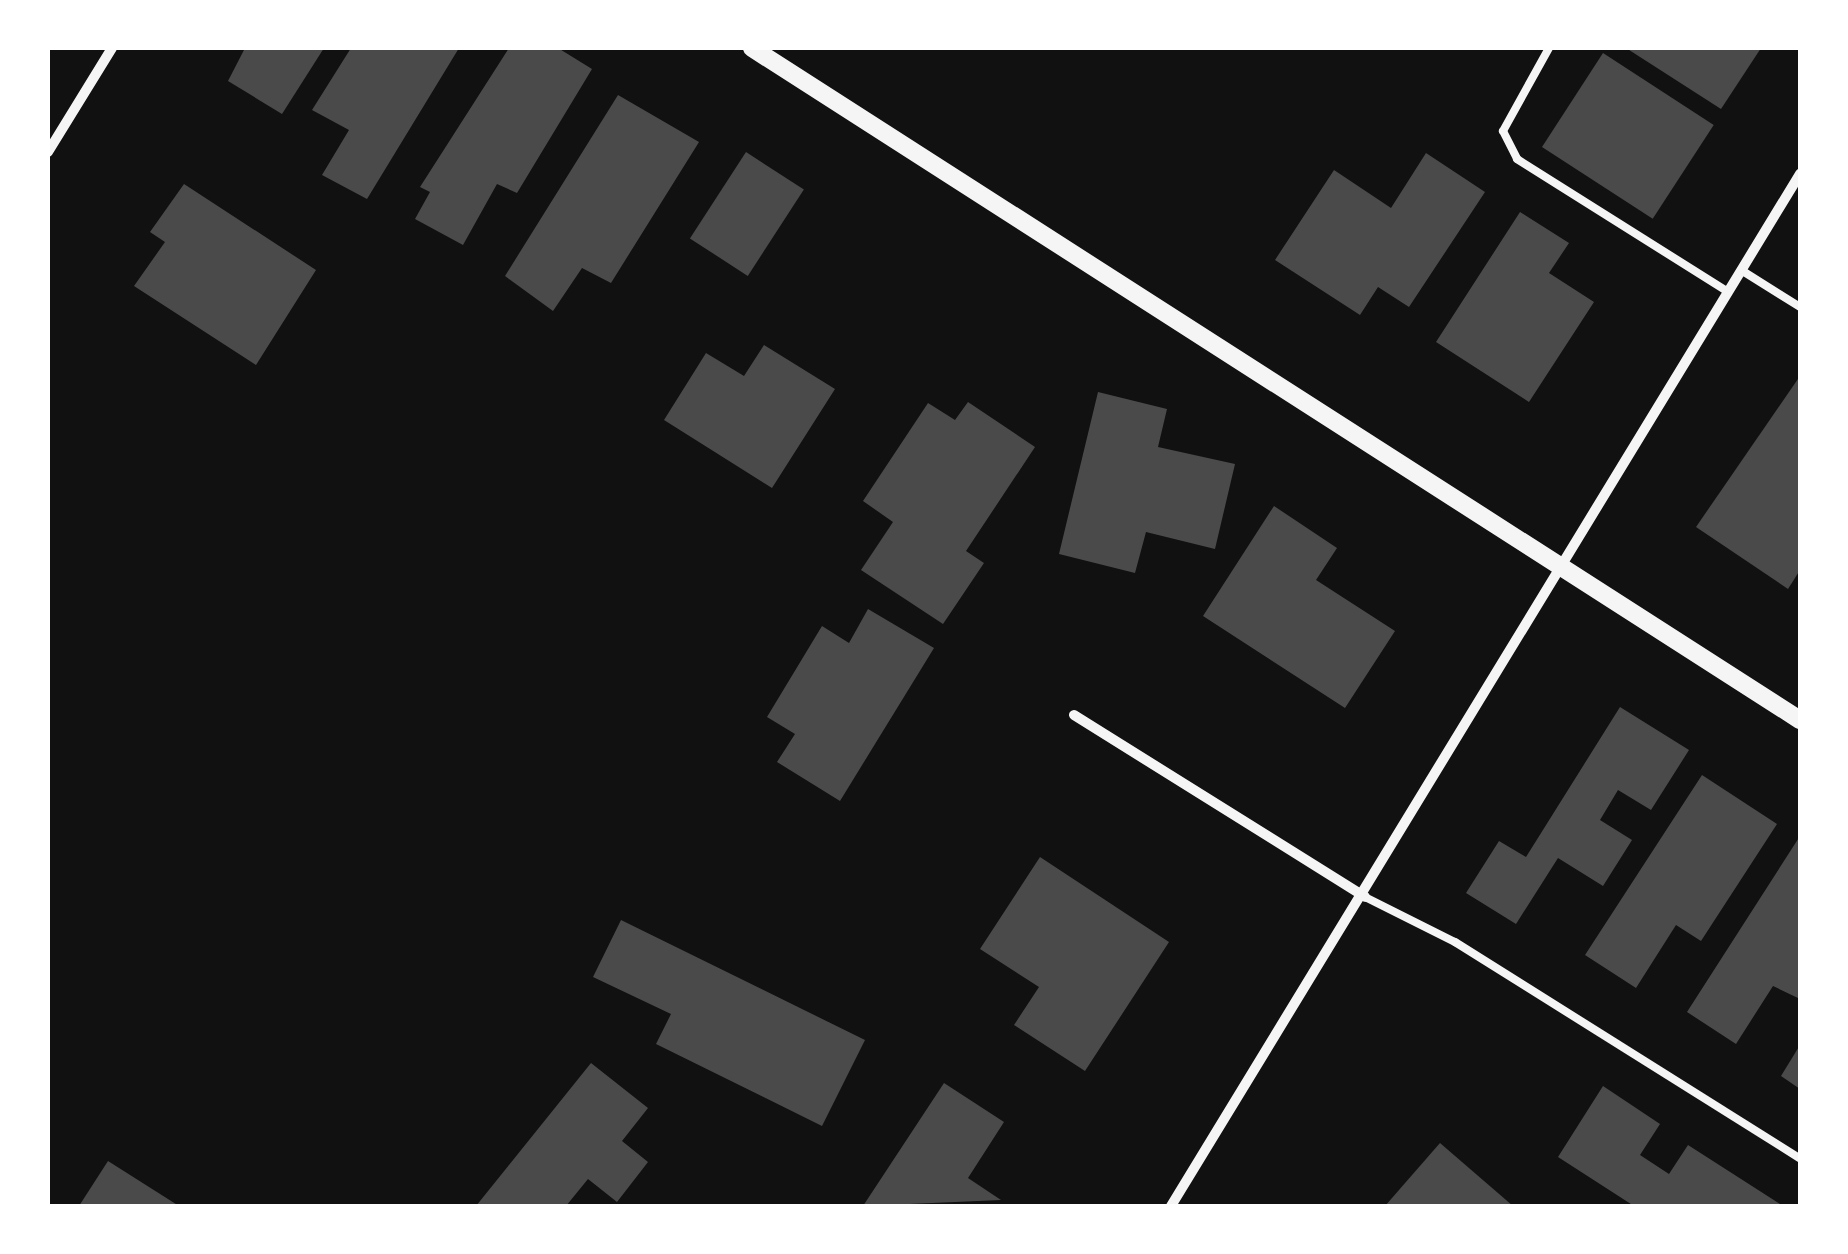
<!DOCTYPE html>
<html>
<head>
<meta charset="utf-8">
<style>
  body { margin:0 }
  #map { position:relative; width:1848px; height:1254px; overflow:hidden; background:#111; font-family:Cabin,sans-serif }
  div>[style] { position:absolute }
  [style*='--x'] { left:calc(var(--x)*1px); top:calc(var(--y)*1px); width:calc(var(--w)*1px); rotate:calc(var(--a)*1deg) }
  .building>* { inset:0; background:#4a4a4a; transform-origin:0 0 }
  .service>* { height:8px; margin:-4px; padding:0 4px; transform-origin:4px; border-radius:4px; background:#f5f5f5 }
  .minor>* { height:10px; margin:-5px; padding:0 5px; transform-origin:5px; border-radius:5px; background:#f5f5f5 }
  .tertiary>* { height:18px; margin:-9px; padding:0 9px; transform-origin:9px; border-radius:9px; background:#f5f5f5 }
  span { translate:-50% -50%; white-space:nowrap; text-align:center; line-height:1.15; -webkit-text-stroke:10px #fff; paint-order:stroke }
  .frame { position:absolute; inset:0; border:50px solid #fff; pointer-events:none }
</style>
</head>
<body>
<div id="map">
  <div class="building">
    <i style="clip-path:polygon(245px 48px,324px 48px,282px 114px,228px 81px)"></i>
    <i style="clip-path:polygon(351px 48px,459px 48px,367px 199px,322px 175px,349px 130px,312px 110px)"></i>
    <i style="clip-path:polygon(509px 48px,558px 48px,592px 69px,517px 193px,497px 184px,463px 245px,415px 219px,430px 192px,420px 187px)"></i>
    <i style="clip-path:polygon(1626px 48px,1761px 48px,1721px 109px)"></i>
    <i style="left:1603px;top:53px;width:132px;height:112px;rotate:33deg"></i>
    <i style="clip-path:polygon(618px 95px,699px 142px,611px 283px,582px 268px,553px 311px,505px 276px)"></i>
    <i style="left:746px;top:152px;width:69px;height:103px;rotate:33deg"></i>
    <i style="clip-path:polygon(1426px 153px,1485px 192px,1409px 307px,1378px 287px,1360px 315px,1275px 260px,1334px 170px,1391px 208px)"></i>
    <i style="clip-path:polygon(184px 184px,316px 270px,256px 365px,134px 286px,165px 242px,150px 232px)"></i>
    <i style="clip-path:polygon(1520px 212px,1569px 243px,1549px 273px,1594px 302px,1529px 402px,1436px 342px)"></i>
    <i style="clip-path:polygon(764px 345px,835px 389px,772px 488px,664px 420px,706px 353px,744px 376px)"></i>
    <i style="clip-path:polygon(1800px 376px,1800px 570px,1788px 589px,1696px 527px)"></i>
    <i style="clip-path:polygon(1098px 392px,1167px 409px,1158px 447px,1235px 464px,1215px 549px,1146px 532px,1135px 573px,1059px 554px)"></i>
    <i style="clip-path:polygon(968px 402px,1035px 447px,966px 551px,984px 563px,943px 624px,861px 570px,893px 522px,863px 501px,928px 403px,955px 420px)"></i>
    <i style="clip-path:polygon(1274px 506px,1337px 548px,1316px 580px,1395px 631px,1345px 708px,1203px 616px)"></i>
    <i style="clip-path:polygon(868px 609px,934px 648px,840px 801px,777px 762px,795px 734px,767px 717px,822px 626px,849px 643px)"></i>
    <i style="clip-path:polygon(1620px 707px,1689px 750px,1651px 810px,1618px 790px,1600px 820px,1632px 840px,1603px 886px,1558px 858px,1516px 924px,1466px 893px,1499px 841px,1526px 857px)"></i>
    <i style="clip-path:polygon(1702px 775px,1777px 824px,1701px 941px,1676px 925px,1636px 988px,1585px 955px)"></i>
    <i style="clip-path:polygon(1800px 836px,1800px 999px,1773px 986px,1736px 1044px,1687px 1012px)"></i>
    <i style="clip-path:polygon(1040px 857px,1169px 942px,1085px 1071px,1014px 1025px,1039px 987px,980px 949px)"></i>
    <i style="clip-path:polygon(621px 920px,865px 1040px,822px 1126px,656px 1044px,671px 1014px,593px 977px)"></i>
    <i style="clip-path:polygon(1800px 1045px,1800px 1089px,1781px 1076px)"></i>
    <i style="clip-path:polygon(591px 1063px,648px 1108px,622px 1141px,648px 1162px,617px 1202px,588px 1179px,566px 1206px,476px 1206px)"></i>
    <i style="clip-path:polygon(944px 1083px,1004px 1122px,968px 1178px,1001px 1200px,863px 1206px)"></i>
    <i style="clip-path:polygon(1603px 1086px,1660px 1124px,1640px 1155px,1669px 1174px,1688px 1145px,1783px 1206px,1634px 1206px,1558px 1157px)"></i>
    <i style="clip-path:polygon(1440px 1143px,1513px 1206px,1385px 1206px)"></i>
    <i style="clip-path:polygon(108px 1161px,179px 1206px,79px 1206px)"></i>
  </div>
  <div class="service">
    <i style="--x:1549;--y:48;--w:95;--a:119"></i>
    <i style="--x:1503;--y:131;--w:31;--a:63"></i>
    <i style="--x:1517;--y:159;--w:249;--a:32.2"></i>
    <i style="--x:1741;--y:270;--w:70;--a:32.1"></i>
    <i style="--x:1365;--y:897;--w:101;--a:26.6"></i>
    <i style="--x:1455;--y:942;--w:407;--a:32.1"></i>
  </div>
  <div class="minor">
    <i style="--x:48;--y:152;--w:122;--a:-58.4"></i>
    <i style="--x:1074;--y:715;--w:343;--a:32"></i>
    <i style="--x:1171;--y:1206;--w:1209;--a:-58.64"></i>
  </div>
  <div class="tertiary">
    <i style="--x:752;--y:48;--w:1245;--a:32.67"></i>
  </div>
  <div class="frame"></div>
</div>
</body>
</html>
